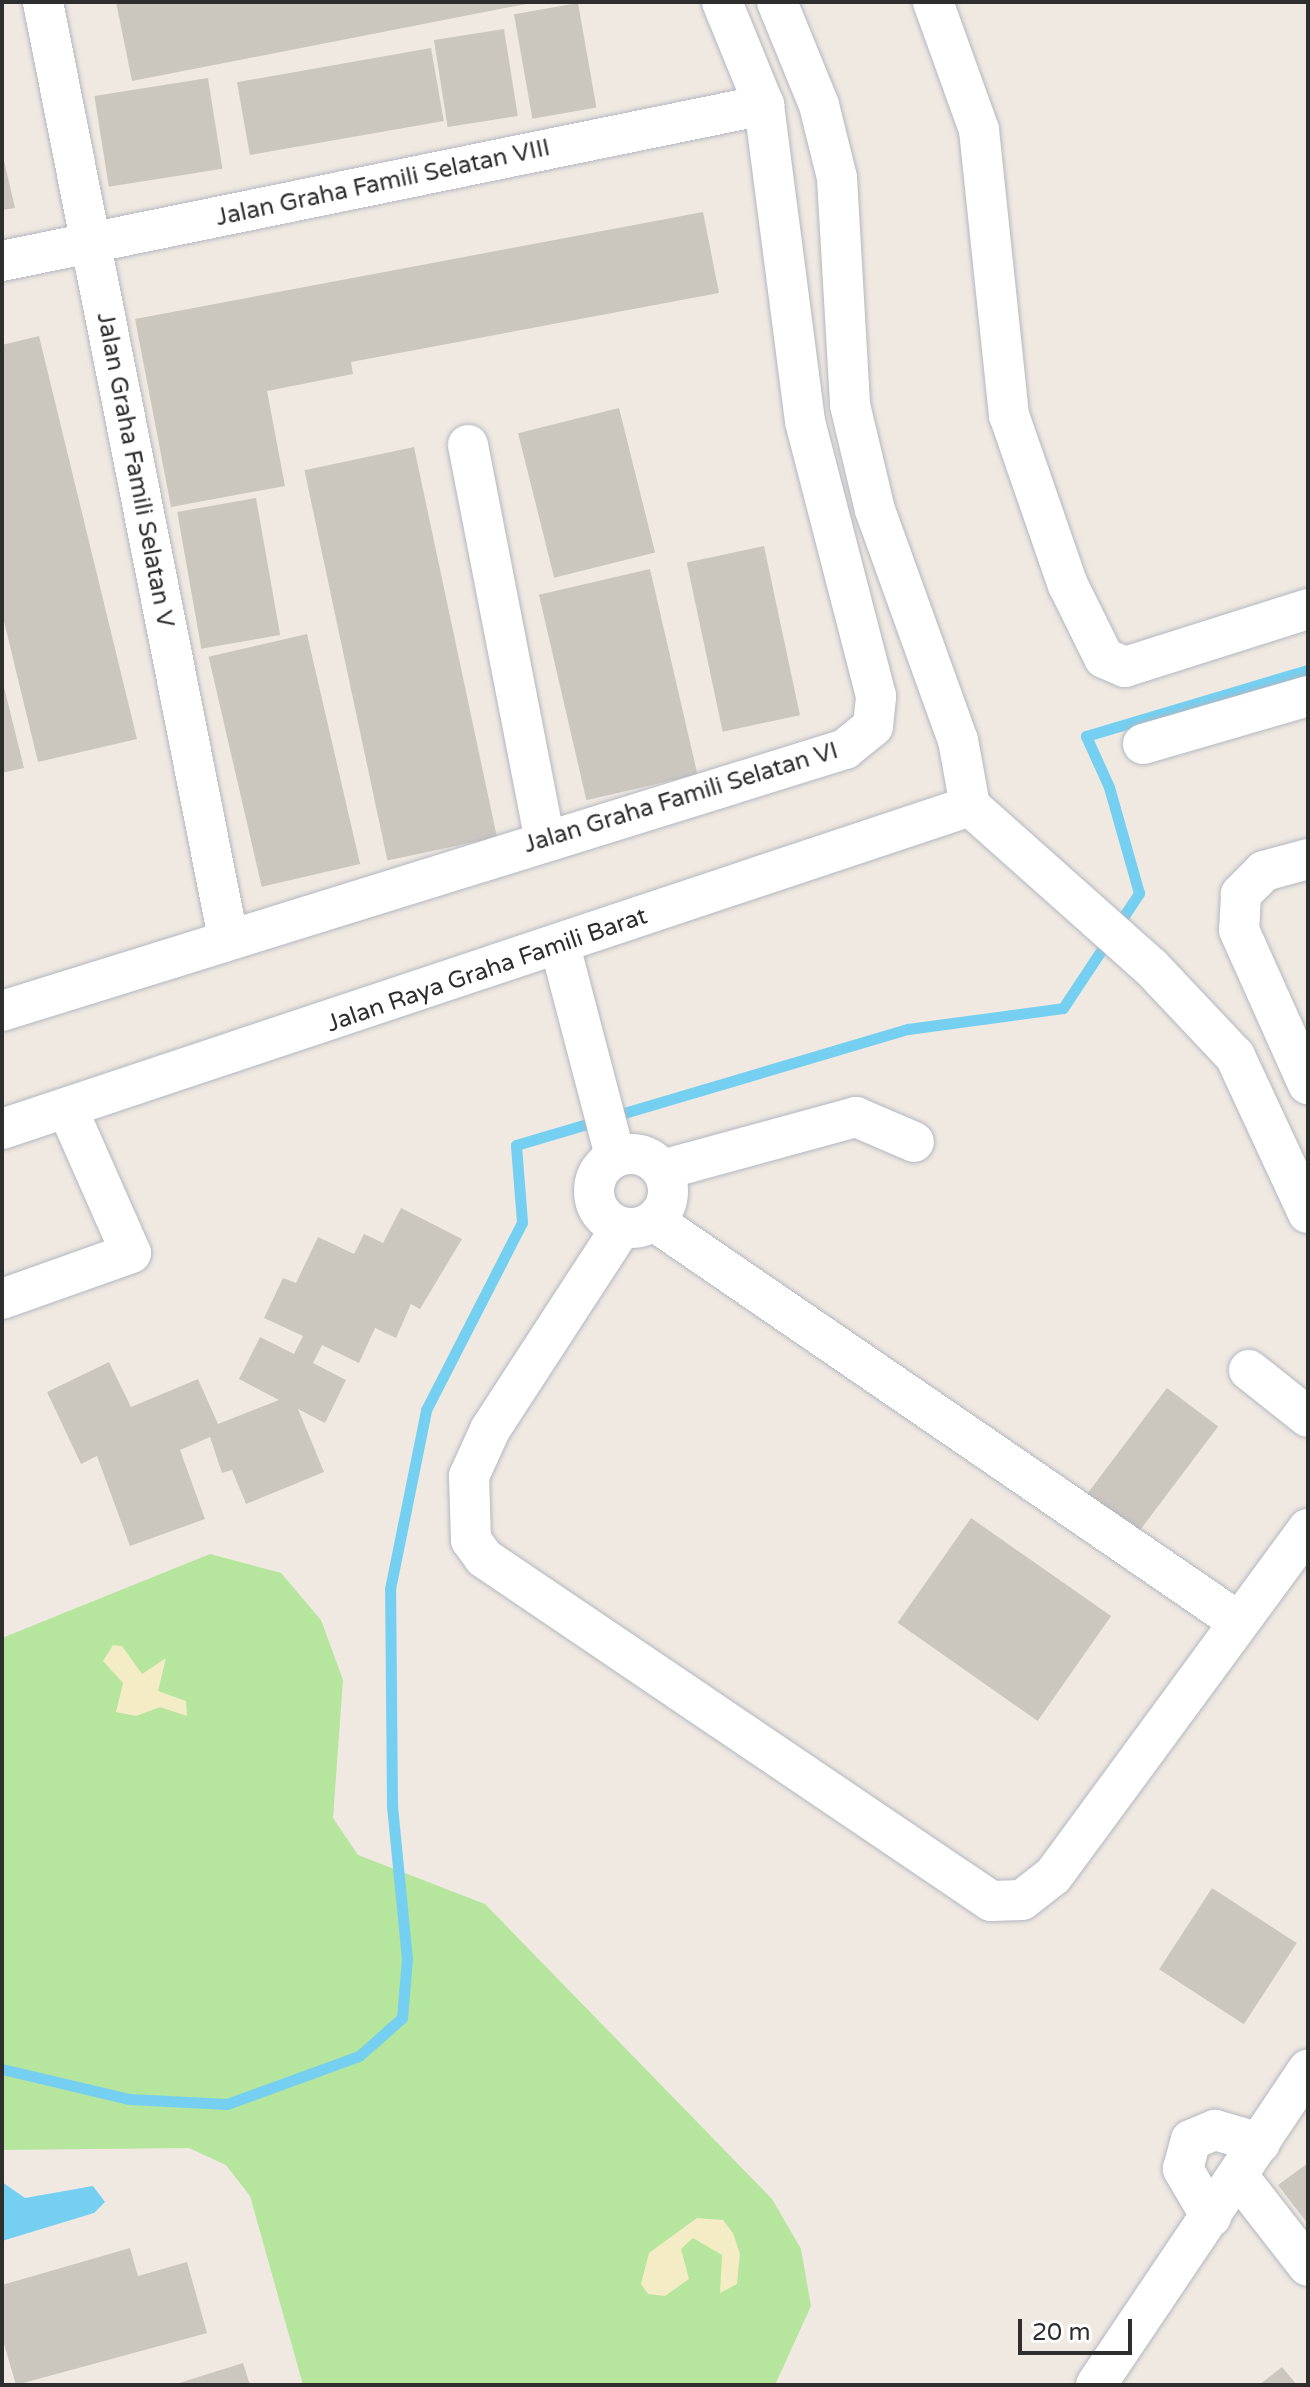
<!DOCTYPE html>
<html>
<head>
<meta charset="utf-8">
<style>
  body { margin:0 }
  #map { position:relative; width:1310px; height:2387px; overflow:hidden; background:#efe9e1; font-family:"Varela Round",sans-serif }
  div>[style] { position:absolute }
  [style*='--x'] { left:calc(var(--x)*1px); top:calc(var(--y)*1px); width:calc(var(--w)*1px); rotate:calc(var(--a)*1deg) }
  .green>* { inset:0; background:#b6e59e }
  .sand>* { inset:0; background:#f3ecc5 }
  .water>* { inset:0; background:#75cff0 }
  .stream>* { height:11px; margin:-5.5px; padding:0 5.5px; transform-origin:5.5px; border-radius:5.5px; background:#75cff0 }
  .building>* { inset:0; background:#cbc7bf; transform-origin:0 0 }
  .roads { filter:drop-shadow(0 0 2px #b4b7c1) drop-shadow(0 0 2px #b4b7c1) }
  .minor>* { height:40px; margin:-20px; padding:0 20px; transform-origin:20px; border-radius:20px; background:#fff }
  .minor>.ring { margin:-20px; padding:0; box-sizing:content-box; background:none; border:40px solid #fff; border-radius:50% }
  span { translate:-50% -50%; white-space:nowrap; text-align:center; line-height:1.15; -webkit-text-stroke:6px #fff; paint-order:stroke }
  .street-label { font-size:24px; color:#2e2e2e }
  .frame { position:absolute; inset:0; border:4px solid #2e2e2e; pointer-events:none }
  .scale { position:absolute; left:1018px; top:2319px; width:114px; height:36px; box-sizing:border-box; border:4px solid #2e2e2e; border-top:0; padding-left:10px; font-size:24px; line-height:28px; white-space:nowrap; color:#2e2e2e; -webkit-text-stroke:6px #fff; paint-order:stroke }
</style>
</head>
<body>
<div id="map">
  <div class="green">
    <i style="clip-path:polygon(210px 1554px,281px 1573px,321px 1620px,343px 1680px,333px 1818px,358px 1855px,485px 1904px,772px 2199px,801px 2249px,811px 2306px,775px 2385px,303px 2385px,250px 2196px,226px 2165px,189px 2148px,2px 2150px,2px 1638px)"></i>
  </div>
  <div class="sand">
    <i style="clip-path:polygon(113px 1645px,122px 1646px,142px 1674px,166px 1658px,158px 1691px,186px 1701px,187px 1716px,160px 1707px,136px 1716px,116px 1712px,123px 1683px,103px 1661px)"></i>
    <i style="clip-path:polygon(697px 2218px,723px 2220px,733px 2233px,740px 2254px,737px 2284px,720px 2293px,722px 2255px,693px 2238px,681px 2249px,689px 2279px,665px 2296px,648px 2294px,641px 2284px,649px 2253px)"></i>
  </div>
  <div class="water">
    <i style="clip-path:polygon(2px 2182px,25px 2198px,93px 2186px,105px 2202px,94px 2213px,2px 2241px)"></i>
  </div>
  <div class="stream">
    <i style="--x:2;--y:2069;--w:130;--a:13.3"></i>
    <i style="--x:129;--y:2099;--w:98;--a:2.9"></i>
    <i style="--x:227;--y:2104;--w:140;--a:-20"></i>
    <i style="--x:359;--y:2056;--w:57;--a:-41.5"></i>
    <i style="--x:402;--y:2018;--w:59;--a:-85.2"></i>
    <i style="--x:407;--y:1959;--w:154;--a:-95.6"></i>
    <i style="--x:392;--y:1806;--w:217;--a:-90.5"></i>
    <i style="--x:390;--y:1589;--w:183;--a:-78.6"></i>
    <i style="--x:426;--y:1410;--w:211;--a:-62.9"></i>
    <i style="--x:522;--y:1222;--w:77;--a:-94.5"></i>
    <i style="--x:516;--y:1145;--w:409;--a:-16.5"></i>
    <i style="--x:908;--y:1029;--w:156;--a:-7.7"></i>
    <i style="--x:1063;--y:1008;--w:138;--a:-56.5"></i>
    <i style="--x:1139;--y:893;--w:110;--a:-105.8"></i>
    <i style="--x:1109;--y:787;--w:56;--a:-114.3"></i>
    <i style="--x:1086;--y:736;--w:232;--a:-16.6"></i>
  </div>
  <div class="building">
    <i style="clip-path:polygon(116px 2px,531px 2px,531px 3px,132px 81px)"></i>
    <i style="left:578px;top:3px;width:106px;height:65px;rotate:80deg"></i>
    <i style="left:504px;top:29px;width:88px;height:71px;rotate:81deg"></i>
    <i style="left:431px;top:48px;width:74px;height:197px;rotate:80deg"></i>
    <i style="left:208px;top:78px;width:92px;height:115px;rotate:81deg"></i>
    <i style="clip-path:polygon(2px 152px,15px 208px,2px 210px)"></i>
    <i style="clip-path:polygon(703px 212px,719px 293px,351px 362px,353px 374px,267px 391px,285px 486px,171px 507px,135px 319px)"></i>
    <i style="clip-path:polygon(39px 336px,137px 739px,38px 762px,2px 613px,2px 345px)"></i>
    <i style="left:619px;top:408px;width:149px;height:104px;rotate:76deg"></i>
    <i style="left:414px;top:447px;width:399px;height:112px;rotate:78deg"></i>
    <i style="left:256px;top:498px;width:139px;height:80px;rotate:80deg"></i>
    <i style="left:764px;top:546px;width:173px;height:79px;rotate:78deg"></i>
    <i style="left:650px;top:569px;width:211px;height:114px;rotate:77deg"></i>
    <i style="left:307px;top:634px;width:236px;height:101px;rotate:77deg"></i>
    <i style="clip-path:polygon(2px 679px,24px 768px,2px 773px)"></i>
    <i style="clip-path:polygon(401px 1208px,462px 1239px,420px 1309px,411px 1304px,396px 1338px,375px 1328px,359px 1363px,322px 1345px,313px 1363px,346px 1380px,325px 1423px,298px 1409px,324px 1472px,246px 1504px,232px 1470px,222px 1473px,210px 1437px,180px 1450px,205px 1519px,130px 1546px,97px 1456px,81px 1464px,47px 1392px,109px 1362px,131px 1407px,198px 1379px,218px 1424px,279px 1400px,239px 1379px,260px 1337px,294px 1354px,303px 1336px,264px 1318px,283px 1278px,296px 1283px,318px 1237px,354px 1254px,364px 1234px,383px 1243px)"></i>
    <i style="left:1167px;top:1388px;width:64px;height:134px;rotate:37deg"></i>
    <i style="left:971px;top:1518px;width:171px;height:128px;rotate:35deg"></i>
    <i style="left:1212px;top:1888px;width:101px;height:97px;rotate:33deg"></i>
    <i style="clip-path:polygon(1308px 2163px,1308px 2224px,1278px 2185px)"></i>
    <i style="clip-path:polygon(130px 2248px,138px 2276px,187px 2262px,207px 2333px,16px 2385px,2px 2337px,2px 2285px)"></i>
    <i style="clip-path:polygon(243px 2363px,250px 2385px,177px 2385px,176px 2384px)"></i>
    <i style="clip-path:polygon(1282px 2367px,1297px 2385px,1259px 2385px)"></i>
  </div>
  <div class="roads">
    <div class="minor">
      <i style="--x:43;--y:2;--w:954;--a:78.82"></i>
      <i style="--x:777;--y:2;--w:111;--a:67.8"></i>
      <i style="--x:819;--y:105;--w:75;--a:76.1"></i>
      <i style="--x:837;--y:178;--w:227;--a:86.7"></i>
      <i style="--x:850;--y:405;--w:108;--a:76.6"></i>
      <i style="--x:875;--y:510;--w:245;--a:70.2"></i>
      <i style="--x:958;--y:740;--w:67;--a:79.7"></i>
      <i style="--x:970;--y:806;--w:242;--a:41.7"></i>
      <i style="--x:1151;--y:967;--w:122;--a:46.7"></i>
      <i style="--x:1235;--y:1056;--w:173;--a:65.1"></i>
      <i style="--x:933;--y:2;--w:136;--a:70.2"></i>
      <i style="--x:979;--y:130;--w:287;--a:84"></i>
      <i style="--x:1009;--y:415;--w:180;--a:70.9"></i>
      <i style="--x:1068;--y:585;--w:81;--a:63.7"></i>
      <i style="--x:1104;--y:658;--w:23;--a:23"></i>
      <i style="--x:1125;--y:667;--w:192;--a:-17.6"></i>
      <i style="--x:2;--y:261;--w:778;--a:-11.57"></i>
      <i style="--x:468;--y:445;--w:402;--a:79"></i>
      <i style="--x:1143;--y:744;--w:172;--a:-16.2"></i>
      <i style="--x:1308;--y:859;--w:46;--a:164.7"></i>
      <i style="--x:1264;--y:871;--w:33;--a:135"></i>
      <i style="--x:1241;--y:894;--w:36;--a:93"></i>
      <i style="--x:1239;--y:930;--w:169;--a:65.9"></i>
      <i style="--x:560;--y:946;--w:217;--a:75.3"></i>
      <i style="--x:2;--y:1011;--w:883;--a:-17.26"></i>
      <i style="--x:845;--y:749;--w:36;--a:-39"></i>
      <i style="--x:873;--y:726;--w:30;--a:-84"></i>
      <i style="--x:876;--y:696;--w:284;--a:-104.5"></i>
      <i style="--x:805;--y:421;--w:319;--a:-97.4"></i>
      <i style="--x:764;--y:105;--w:111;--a:-112.2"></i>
      <i style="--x:2;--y:1129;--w:1020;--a:-18.45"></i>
      <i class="ring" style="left:594px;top:1154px;width:34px;height:34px"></i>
      <i style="--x:662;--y:1170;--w:201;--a:-15.3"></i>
      <i style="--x:856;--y:1117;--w:63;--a:23.3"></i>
      <i style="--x:654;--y:1221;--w:709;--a:34.43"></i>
      <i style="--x:621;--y:1228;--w:241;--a:123"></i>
      <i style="--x:490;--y:1430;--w:51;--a:114.5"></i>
      <i style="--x:469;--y:1476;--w:64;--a:88.2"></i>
      <i style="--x:471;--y:1540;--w:22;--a:54"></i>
      <i style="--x:484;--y:1558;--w:612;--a:34.08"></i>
      <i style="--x:991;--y:1901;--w:31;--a:-2"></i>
      <i style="--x:1022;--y:1900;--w:39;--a:-38"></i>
      <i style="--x:1053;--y:1876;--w:431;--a:-53.7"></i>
      <i style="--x:2;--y:1299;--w:137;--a:-19.6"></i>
      <i style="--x:131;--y:1253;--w:156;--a:-113.8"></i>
      <i style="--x:1249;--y:1370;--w:75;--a:38.5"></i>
      <i style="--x:1238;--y:2176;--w:114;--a:52.1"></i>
      <i style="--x:1211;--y:2217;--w:56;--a:-120.3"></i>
      <i style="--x:1183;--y:2169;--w:30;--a:-75"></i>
      <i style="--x:1191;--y:2140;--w:26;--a:-23"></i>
      <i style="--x:1215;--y:2130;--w:47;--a:16.1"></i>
      <i style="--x:1096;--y:2385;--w:380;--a:-56.1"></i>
    </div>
  </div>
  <div class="street-label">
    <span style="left:383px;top:183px;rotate:-12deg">Jalan Graha Famili Selatan VIII</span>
    <span style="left:135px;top:470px;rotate:79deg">Jalan Graha Famili Selatan V</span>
    <span style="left:681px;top:798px;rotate:-17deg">Jalan Graha Famili Selatan VI</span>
    <span style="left:487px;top:970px;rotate:-19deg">Jalan Raya Graha Famili Barat</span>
  </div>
  <div class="frame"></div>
  <div class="scale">20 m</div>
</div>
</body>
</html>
